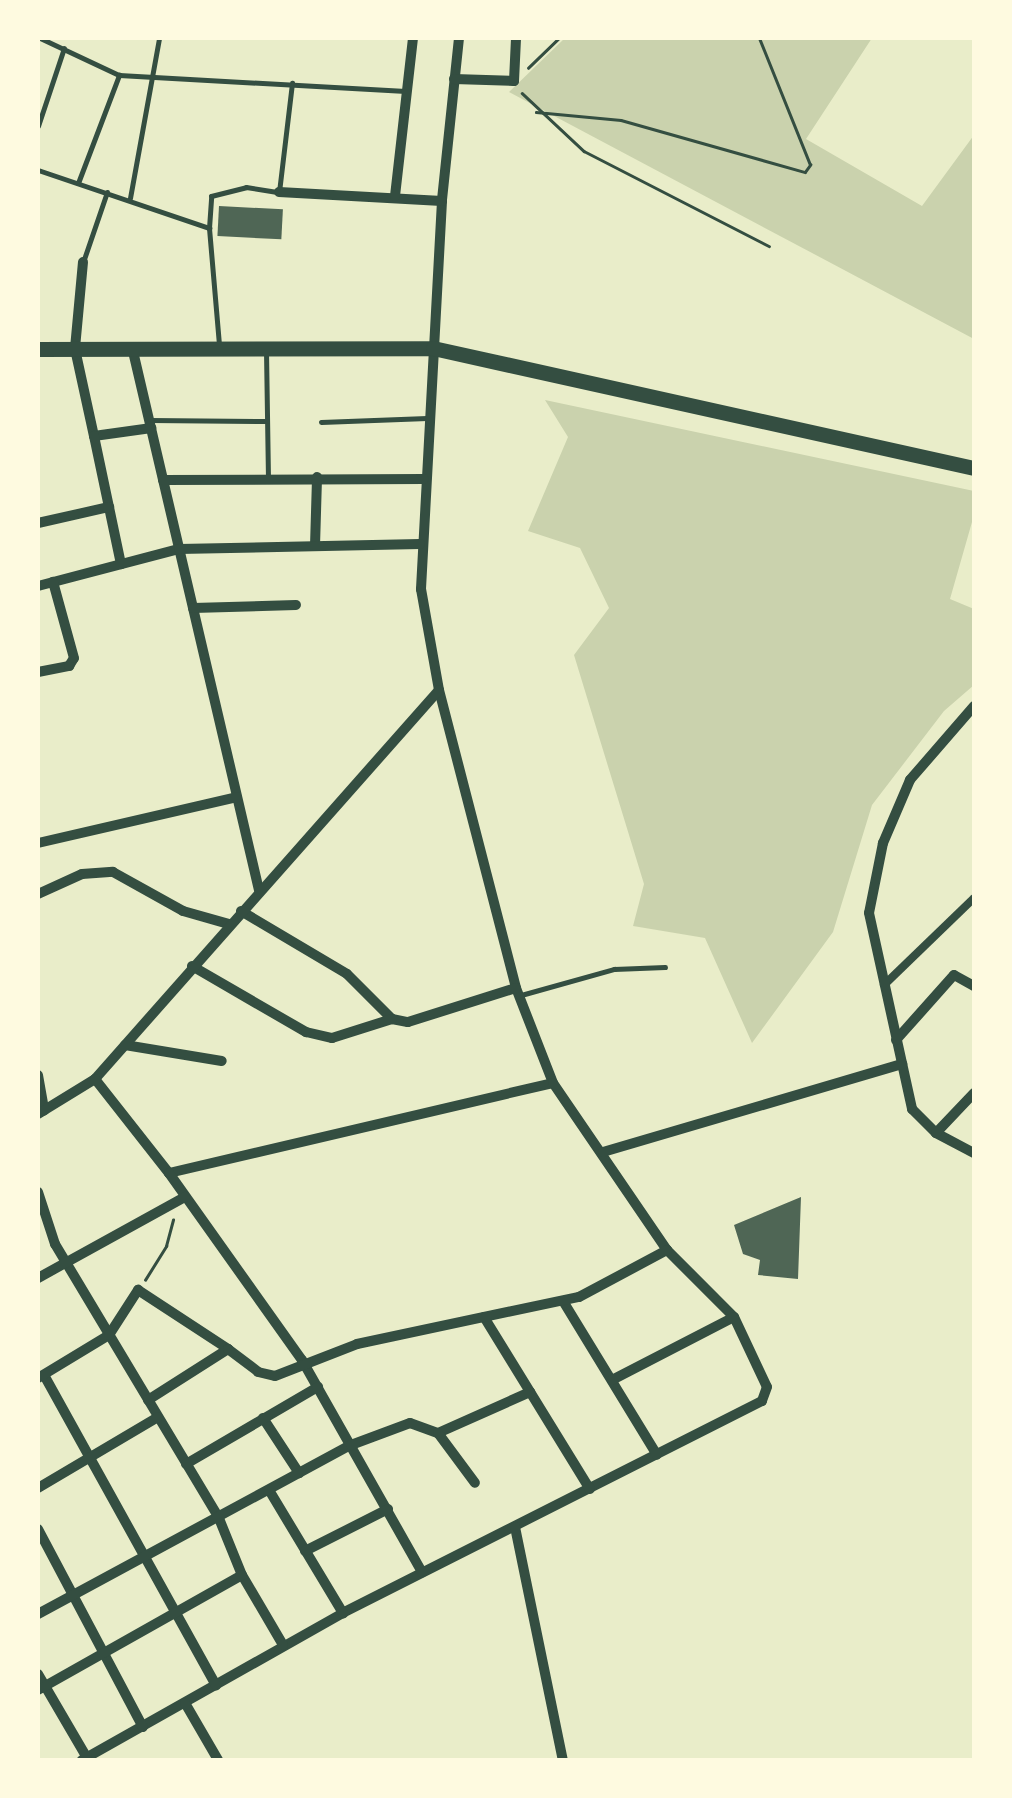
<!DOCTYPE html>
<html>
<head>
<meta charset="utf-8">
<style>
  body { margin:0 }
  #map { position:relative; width:1012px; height:1798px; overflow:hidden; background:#e9edc9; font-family:"Titillium Web",sans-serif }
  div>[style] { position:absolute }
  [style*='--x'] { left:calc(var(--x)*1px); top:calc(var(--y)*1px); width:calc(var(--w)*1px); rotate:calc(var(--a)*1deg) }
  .green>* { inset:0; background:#cad2ad }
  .building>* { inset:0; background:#4f6655; transform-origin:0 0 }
  .path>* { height:2.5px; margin:-1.25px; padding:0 1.25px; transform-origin:1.25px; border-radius:1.25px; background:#344e41 }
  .service>* { height:5px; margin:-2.5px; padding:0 2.5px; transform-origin:2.5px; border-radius:2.5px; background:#344e41 }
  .pedestrian>* { height:8px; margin:-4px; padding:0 4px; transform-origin:4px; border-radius:4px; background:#344e41 }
  .minor>* { height:10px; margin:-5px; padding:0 5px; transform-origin:5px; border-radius:5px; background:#344e41 }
  .primary>* { height:15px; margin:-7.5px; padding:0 7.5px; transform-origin:7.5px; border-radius:7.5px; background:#344e41 }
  span { translate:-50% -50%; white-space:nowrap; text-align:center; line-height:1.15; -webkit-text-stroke:9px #fefae0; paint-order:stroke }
  .frame { position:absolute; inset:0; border:40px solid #fefae0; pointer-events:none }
</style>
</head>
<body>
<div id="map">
  <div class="green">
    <i style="clip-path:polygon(565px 38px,872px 38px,806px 139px,922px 206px,974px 135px,974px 339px,509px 92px)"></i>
    <i style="clip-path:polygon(545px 400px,974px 491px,974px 515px,950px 599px,974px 609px,974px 685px,944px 711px,872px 805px,833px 932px,752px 1043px,705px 938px,633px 926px,644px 884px,574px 655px,609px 608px,580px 548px,528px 531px,568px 437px)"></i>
  </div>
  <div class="building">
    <i style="left:219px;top:206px;width:64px;height:30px;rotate:3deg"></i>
    <i style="clip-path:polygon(801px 1197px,798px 1279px,758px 1275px,760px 1260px,743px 1254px,734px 1225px)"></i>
  </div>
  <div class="path">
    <i style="--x:528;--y:68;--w:43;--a:-44.1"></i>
    <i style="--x:522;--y:93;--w:85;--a:43.1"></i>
    <i style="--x:584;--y:151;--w:208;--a:27.2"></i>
    <i style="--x:536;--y:112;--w:85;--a:5.4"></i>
    <i style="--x:621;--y:120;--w:191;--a:15.8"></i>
    <i style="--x:805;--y:172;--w:9;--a:-54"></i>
    <i style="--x:810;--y:165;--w:137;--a:-111.9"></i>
    <i style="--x:145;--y:1280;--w:40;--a:-58"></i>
    <i style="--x:166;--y:1246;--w:27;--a:-75"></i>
  </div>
  <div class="service">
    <i style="--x:40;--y:38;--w:87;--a:25.1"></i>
    <i style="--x:119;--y:75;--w:287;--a:3.2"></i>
    <i style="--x:38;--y:126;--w:82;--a:-71.6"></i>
    <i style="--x:38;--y:170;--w:181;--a:18.7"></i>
    <i style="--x:209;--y:228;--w:116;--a:85.1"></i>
    <i style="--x:78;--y:183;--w:116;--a:-69.2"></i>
    <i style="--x:130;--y:198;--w:163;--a:-79.7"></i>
    <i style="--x:209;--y:228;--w:32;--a:-86"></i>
    <i style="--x:211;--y:196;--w:36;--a:-14"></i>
    <i style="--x:246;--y:187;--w:33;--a:9"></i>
    <i style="--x:279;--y:192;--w:110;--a:-83.2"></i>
    <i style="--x:83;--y:262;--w:74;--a:-71.1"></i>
    <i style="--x:266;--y:351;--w:127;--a:89.1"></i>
    <i style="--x:150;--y:420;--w:117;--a:0.5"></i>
    <i style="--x:321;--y:422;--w:106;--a:-2.2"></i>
    <i style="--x:521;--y:995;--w:97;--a:-15.6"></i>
    <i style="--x:614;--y:969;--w:51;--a:-2.2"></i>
  </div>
  <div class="pedestrian">
    <i style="--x:884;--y:985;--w:125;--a:-44"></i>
  </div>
  <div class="minor">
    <i style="--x:459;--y:38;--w:164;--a:96"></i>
    <i style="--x:442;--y:201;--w:389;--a:93.1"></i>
    <i style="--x:421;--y:589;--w:103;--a:79.9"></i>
    <i style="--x:439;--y:690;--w:308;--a:75.5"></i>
    <i style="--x:516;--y:988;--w:102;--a:68.7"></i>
    <i style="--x:454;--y:79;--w:60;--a:1.9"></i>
    <i style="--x:514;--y:81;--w:43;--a:-87.3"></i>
    <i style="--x:279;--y:192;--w:163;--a:3.2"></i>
    <i style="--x:395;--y:196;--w:159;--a:-83.5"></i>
    <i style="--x:83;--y:262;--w:87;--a:95.3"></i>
    <i style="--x:75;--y:349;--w:89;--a:77.7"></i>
    <i style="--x:94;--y:436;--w:58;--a:-8"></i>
    <i style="--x:132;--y:347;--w:558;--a:76.84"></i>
    <i style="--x:94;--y:436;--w:131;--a:78.1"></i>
    <i style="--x:163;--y:480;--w:261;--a:-0.2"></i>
    <i style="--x:38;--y:523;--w:73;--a:-12.7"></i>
    <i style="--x:315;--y:546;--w:69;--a:-88.3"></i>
    <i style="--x:38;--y:586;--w:146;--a:-14.7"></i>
    <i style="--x:179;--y:549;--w:241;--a:-1.2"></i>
    <i style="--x:193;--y:608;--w:103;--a:-1.7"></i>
    <i style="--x:38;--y:672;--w:32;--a:-11"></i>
    <i style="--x:69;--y:666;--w:9;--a:-58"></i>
    <i style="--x:74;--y:658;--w:79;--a:-105.4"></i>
    <i style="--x:974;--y:706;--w:98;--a:130.9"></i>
    <i style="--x:910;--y:780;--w:69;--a:113.2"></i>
    <i style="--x:883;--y:843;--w:71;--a:101.3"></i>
    <i style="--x:869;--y:913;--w:201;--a:77.6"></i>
    <i style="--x:912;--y:1109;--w:34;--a:45"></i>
    <i style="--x:936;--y:1133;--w:43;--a:27.8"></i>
    <i style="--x:38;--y:843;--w:204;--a:-13"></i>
    <i style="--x:38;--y:894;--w:48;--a:-24.4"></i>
    <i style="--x:82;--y:874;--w:31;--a:-4"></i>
    <i style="--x:113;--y:872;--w:80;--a:29.1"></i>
    <i style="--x:183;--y:911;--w:48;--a:15.8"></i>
    <i style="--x:241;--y:911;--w:123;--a:30.7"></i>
    <i style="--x:347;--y:974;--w:64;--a:45"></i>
    <i style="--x:392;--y:1019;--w:16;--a:11"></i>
    <i style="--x:408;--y:1022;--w:113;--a:-17.5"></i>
    <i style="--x:192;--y:966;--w:132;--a:30.1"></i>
    <i style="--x:306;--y:1032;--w:27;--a:13"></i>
    <i style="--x:332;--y:1038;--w:63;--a:-17.6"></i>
    <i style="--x:896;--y:1040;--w:87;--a:-48.3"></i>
    <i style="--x:954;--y:975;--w:23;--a:29"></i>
    <i style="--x:125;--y:1045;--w:98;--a:9.4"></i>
    <i style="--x:38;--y:1075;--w:36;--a:80"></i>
    <i style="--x:95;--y:1079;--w:519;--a:-48.51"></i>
    <i style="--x:38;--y:1114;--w:67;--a:-31.6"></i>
    <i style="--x:95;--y:1079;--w:120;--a:51.8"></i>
    <i style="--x:169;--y:1173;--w:394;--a:-13.2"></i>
    <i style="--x:553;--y:1083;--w:202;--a:55.7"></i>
    <i style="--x:667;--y:1250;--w:95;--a:45"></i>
    <i style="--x:734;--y:1317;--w:77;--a:64.8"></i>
    <i style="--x:767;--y:1387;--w:15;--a:110"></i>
    <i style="--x:762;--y:1401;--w:470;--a:153.2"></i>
    <i style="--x:343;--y:1613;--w:300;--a:150.6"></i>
    <i style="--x:936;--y:1133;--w:55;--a:-46.5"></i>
    <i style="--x:603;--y:1152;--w:312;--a:-16.4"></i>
    <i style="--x:169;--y:1173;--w:229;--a:54.6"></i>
    <i style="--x:302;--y:1360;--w:244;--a:60.5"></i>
    <i style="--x:38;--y:1192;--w:55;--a:71.9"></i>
    <i style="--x:55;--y:1244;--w:317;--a:59.1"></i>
    <i style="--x:218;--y:1516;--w:64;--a:67.9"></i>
    <i style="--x:242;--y:1575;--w:81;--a:59.6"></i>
    <i style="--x:38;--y:1278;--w:168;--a:-28.9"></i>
    <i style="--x:563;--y:1301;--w:180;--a:58.6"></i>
    <i style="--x:484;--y:1317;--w:202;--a:58.4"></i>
    <i style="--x:44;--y:1375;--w:355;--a:61"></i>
    <i style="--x:38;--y:1378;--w:83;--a:-31.2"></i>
    <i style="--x:109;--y:1335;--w:54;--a:-57.2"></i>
    <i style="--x:138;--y:1290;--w:108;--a:33.2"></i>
    <i style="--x:612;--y:1380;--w:137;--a:-27.3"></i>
    <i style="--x:148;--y:1400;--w:95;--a:-32.5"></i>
    <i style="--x:228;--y:1349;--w:38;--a:37"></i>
    <i style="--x:258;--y:1372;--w:17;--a:13"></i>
    <i style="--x:275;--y:1376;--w:88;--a:-21.3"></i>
    <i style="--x:357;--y:1344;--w:227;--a:-12"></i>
    <i style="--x:579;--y:1297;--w:100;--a:-28.1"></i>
    <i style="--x:263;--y:1418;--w:66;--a:56.8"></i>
    <i style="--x:438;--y:1433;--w:101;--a:-24"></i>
    <i style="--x:186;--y:1464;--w:153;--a:-30.3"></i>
    <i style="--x:38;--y:1488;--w:139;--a:-30.6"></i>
    <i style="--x:269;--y:1490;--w:144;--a:59"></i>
    <i style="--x:515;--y:1527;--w:238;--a:78.4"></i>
    <i style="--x:38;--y:1529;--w:224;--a:62.1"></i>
    <i style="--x:305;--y:1551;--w:93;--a:-26.8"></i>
    <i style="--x:38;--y:1614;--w:356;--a:-28.4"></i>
    <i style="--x:351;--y:1445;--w:63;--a:-20.4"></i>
    <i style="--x:410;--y:1423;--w:30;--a:20"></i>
    <i style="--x:438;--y:1433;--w:62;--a:53.5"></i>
    <i style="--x:38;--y:1674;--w:97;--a:59.7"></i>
    <i style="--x:38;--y:1690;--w:234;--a:-29.4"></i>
    <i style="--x:185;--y:1703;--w:66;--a:59.9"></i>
  </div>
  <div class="primary">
    <i style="--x:38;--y:349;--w:395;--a:-0.1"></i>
    <i style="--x:433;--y:348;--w:554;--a:12.51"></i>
  </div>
  <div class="frame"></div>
</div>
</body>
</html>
